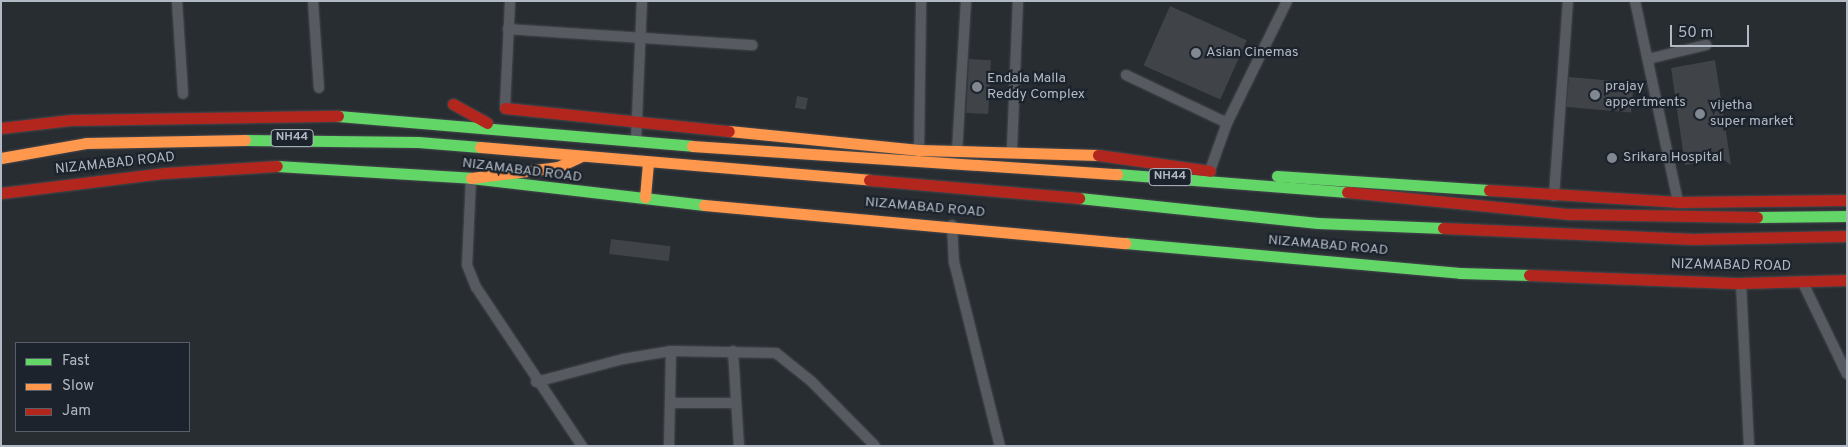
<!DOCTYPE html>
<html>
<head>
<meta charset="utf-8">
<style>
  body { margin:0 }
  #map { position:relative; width:1848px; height:447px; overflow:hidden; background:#282d32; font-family:Overpass,sans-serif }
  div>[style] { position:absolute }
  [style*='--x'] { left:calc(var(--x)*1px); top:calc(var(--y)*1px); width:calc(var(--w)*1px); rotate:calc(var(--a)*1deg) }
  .building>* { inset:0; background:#404449; transform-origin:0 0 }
  .roads { filter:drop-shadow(0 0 1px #46494d) drop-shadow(0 0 1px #46494d) }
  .street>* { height:10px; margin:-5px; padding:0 5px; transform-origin:5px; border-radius:5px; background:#575b61 }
  .fast>* { height:11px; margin:-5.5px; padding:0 5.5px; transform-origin:5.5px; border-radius:5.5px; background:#63d668 }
  .slow>* { height:11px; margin:-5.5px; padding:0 5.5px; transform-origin:5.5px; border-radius:5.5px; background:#ff974d }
  .jam>* { height:11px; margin:-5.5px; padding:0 5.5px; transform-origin:5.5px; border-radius:5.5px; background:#b3261e }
  .dots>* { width:14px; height:14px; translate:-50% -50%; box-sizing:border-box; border:2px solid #1c232c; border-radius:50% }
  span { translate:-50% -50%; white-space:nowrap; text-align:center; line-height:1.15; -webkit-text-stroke:4.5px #1c232c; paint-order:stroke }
  .shield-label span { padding:1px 4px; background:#1c232c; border:1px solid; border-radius:4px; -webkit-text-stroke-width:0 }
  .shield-label { font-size:12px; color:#b1b9c4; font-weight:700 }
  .poi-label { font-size:14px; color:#b1b9c4 }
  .left { translate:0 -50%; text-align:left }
  .street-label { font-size:14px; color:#b1b9c4 }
  .frame { position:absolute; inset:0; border:2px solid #b1b9c4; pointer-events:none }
  .legend { position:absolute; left:15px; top:342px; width:175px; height:90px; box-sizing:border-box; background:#1c232c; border:1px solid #585f69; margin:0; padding:6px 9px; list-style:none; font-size:15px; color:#b1b9c4 }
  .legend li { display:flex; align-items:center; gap:10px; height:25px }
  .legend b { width:25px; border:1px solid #585f69 }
  .scale { position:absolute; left:1670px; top:25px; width:79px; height:22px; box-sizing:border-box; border:2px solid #b1b9c4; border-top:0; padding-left:6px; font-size:15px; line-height:18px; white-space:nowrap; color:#b1b9c4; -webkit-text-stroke:4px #1c232c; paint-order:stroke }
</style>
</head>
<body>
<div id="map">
  <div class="building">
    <i style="left:1170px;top:6px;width:84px;height:65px;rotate:24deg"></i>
    <i style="left:969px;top:59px;width:22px;height:54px;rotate:3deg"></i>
    <i style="clip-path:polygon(1715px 60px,1731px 165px,1723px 159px,1685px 165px,1671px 68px)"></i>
    <i style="left:1569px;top:77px;width:65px;height:30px;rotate:5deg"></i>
    <i style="left:797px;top:96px;width:11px;height:12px;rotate:10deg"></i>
    <i style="left:611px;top:239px;width:60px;height:15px;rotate:7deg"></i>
  </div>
  <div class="roads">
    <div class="street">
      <i style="--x:177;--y:1;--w:93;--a:86.3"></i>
      <i style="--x:313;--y:1;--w:87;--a:86.1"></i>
      <i style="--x:1635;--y:1;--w:206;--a:77.9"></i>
      <i style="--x:508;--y:29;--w:245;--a:3.8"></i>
      <i style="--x:1648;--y:59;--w:60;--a:-13.6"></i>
      <i style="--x:1126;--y:75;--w:112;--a:25.4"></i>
      <i style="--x:505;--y:108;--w:107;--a:-87.3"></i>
      <i style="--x:636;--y:142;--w:141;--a:-87.6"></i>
      <i style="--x:1012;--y:149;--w:148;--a:-87.7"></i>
      <i style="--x:919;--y:150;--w:149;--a:-89.2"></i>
      <i style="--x:957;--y:152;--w:151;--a:-86.6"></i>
      <i style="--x:1208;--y:176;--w:56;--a:-70.3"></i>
      <i style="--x:1227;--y:123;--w:136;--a:-63.8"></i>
      <i style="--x:471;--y:178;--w:87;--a:92.6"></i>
      <i style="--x:467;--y:265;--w:24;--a:68"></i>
      <i style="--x:476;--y:287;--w:191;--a:56.3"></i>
      <i style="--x:1554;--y:196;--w:196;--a:-85.9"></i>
      <i style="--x:952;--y:225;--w:37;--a:87"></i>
      <i style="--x:954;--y:262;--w:190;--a:76"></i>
      <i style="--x:1802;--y:281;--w:103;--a:64.2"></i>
      <i style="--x:1741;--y:283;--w:163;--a:87.2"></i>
      <i style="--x:733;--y:351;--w:95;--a:86.4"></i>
      <i style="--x:536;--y:382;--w:90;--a:-14.8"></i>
      <i style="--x:623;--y:359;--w:49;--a:-9.5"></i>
      <i style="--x:671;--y:351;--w:105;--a:1.1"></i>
      <i style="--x:776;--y:353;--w:45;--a:38.7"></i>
      <i style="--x:811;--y:381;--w:91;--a:45.4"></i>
      <i style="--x:670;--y:403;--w:66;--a:0"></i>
      <i style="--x:669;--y:446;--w:95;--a:-88.8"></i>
    </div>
    <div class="fast">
      <i style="--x:338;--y:116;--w:355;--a:4.8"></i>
      <i style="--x:245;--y:140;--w:173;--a:0.7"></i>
      <i style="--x:418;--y:142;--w:62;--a:4.6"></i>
      <i style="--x:277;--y:166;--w:194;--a:3.5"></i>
      <i style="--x:471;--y:178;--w:235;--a:6.6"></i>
      <i style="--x:1117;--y:174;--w:231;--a:4.5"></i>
      <i style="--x:1277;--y:176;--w:212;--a:3.8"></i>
      <i style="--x:1079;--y:198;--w:240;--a:6"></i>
      <i style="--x:1318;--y:223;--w:125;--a:2.3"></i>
      <i style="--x:1757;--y:217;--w:90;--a:-0.6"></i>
      <i style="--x:1125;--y:243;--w:336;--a:5.1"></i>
      <i style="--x:1460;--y:273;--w:69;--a:1.7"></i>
    </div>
    <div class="slow">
      <i style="--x:729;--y:131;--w:191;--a:5.7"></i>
      <i style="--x:919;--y:150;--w:179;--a:1.6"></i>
      <i style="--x:692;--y:146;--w:426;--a:3.8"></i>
      <i style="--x:480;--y:147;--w:390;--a:4.8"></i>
      <i style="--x:1;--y:158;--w:86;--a:-10"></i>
      <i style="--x:86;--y:143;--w:159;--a:-1.1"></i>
      <i style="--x:471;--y:178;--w:88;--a:-7.2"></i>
      <i style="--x:558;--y:167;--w:26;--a:-25"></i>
      <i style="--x:645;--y:197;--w:34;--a:-85"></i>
      <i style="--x:704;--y:205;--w:423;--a:5.2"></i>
    </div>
    <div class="jam">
      <i style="--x:453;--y:104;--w:39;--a:29"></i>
      <i style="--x:505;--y:108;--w:225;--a:5.9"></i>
      <i style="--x:1;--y:128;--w:70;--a:-6.5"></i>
      <i style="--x:71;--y:120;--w:267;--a:-0.9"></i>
      <i style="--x:1098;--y:155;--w:113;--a:8.1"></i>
      <i style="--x:869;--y:180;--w:211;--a:4.9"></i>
      <i style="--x:1489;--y:190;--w:189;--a:3.6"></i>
      <i style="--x:1678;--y:202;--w:169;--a:-0.7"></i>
      <i style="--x:1347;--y:192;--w:223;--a:5.7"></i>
      <i style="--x:1569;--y:214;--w:188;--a:0.9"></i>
      <i style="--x:1;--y:193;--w:165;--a:-7"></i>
      <i style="--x:165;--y:173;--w:112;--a:-3.6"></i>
      <i style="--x:1443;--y:228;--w:250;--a:2.5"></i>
      <i style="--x:1693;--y:239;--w:154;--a:-1.1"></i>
      <i style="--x:1529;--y:275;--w:212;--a:2.2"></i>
      <i style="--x:1741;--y:283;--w:106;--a:-1.6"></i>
    </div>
  </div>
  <div class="dots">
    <i style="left:1196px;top:53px;background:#818891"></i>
    <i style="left:977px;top:87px;background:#818891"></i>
    <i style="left:1595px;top:95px;background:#818891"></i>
    <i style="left:1700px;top:114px;background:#818891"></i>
    <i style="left:1612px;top:158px;background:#818891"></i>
  </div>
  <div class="shield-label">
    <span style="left:292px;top:138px">NH44</span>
    <span style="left:1170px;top:177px">NH44</span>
  </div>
  <div class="poi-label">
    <span class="left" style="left:1206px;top:53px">Asian Cinemas</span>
    <span class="left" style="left:987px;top:87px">Endala Malla<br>Reddy Complex</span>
    <span class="left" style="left:1605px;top:95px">prajay<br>appertments</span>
    <span class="left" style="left:1710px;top:114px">vijetha<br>super market</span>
    <span class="left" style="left:1623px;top:158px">Srikara Hospital</span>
  </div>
  <div class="street-label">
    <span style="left:115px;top:164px;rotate:-6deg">NIZAMABAD ROAD</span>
    <span style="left:522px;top:171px;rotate:7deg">NIZAMABAD ROAD</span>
    <span style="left:925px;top:208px;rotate:5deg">NIZAMABAD ROAD</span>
    <span style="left:1328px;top:246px;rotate:5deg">NIZAMABAD ROAD</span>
    <span style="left:1731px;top:266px;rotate:1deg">NIZAMABAD ROAD</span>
  </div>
  <div class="frame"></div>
  <ul class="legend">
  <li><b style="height:6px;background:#63d668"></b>Fast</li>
  <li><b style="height:6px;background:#ff974d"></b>Slow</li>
  <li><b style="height:6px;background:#b3261e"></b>Jam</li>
  </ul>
  <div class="scale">50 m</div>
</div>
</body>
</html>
